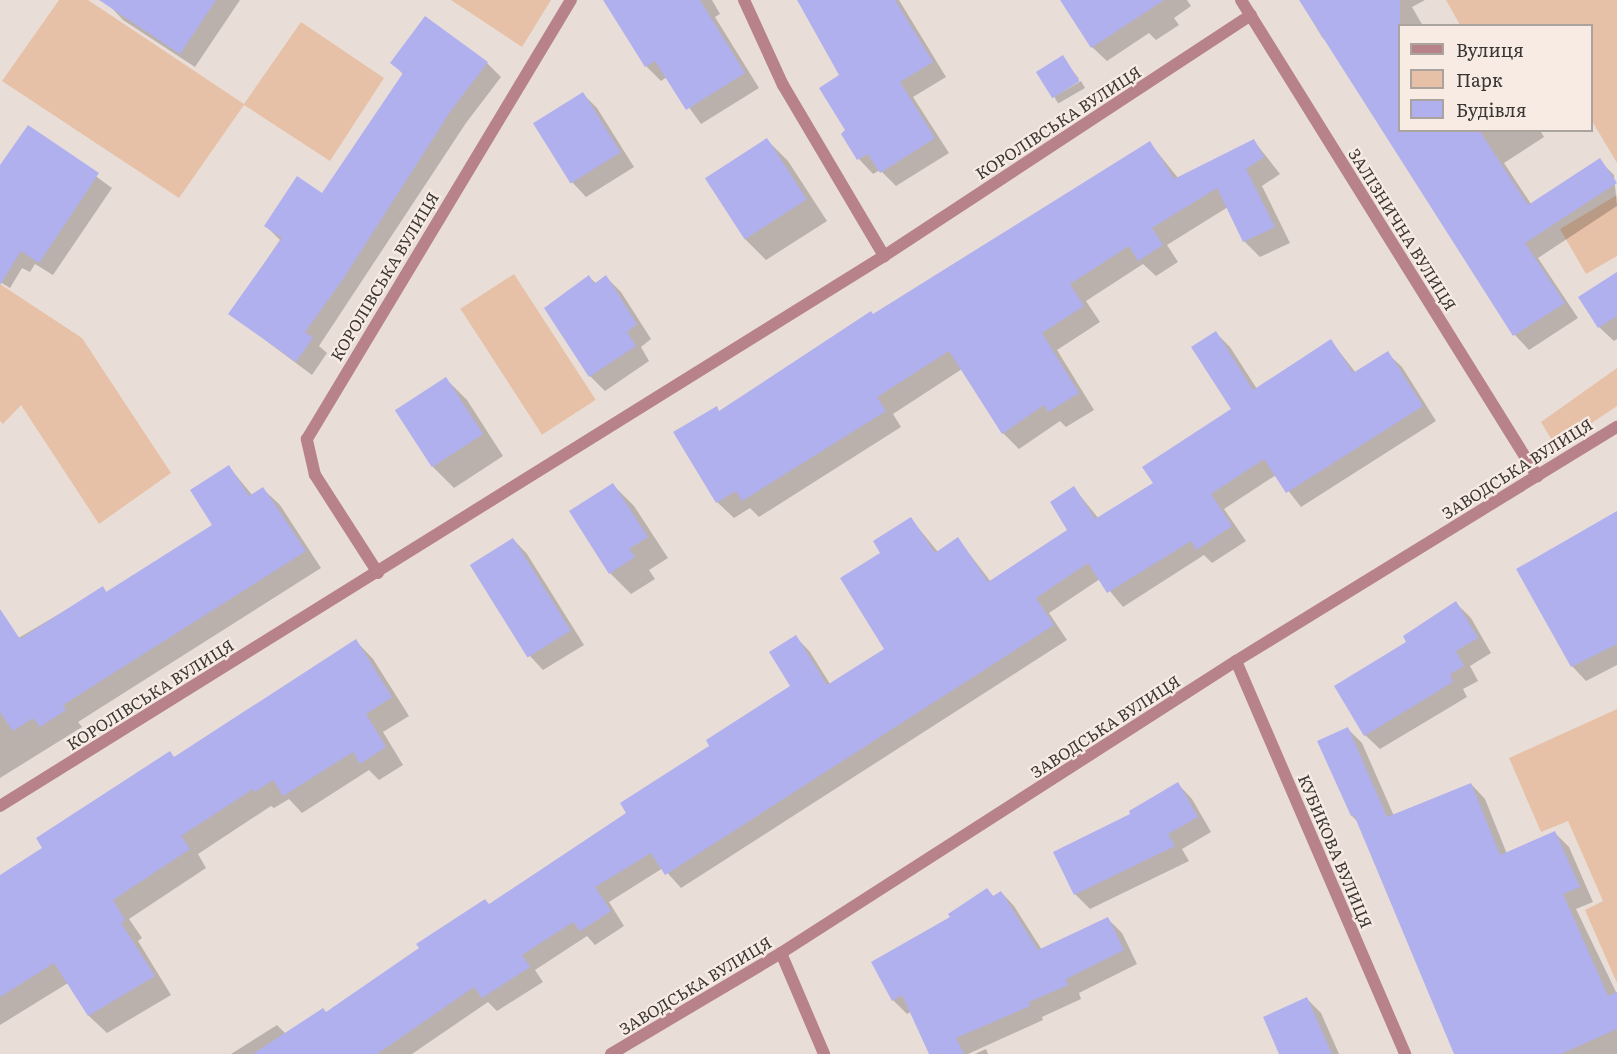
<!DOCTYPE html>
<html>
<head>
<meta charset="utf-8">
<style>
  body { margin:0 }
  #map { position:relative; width:1617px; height:1054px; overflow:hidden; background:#e9ded7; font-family:Literata,serif }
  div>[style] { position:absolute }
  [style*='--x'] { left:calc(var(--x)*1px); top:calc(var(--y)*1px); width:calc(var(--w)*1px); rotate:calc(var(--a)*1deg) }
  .green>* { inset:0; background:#e7c1a7; transform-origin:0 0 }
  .shadow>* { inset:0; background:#0003; transform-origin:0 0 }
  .building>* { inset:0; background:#b0b0ef; transform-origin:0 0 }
  .service>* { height:12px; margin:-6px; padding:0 6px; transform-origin:6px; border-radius:6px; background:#b8828a }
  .minor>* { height:12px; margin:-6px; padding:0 6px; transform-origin:6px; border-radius:6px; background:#b8828a }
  span { translate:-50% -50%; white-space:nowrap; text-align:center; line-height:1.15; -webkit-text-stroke:4.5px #f7ebe4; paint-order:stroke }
  .street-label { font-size:16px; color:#3a3633 }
  .legend { position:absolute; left:1398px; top:24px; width:195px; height:108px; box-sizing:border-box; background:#f7ebe4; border:2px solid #aba39d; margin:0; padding:8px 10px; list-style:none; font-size:18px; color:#3a3633 }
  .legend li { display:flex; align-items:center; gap:12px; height:30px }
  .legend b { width:30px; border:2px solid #aba39d }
</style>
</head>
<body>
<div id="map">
  <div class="green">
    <i style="clip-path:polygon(59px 0,88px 0,244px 104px,301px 22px,384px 78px,330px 161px,244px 105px,179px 198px,2px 81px)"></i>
    <i style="clip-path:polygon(451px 0,551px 0,522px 47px)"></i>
    <i style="clip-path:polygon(1446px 0,1617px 0,1617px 163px,1592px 121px,1592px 26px,1460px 25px)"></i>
    <i style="clip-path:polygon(1617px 195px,1617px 256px,1586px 274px,1560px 229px)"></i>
    <i style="left:514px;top:274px;width:150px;height:64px;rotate:57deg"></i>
    <i style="clip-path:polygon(0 284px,82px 338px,171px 473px,99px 524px,21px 405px,3px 424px,0 421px)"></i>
    <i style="clip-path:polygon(1617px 368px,1617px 406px,1556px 447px,1541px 422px)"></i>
    <i style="clip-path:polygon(1617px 709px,1617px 983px,1585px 910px,1603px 901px,1568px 821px,1541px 832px,1509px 758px)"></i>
  </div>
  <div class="shadow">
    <i style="clip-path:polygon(112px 0,240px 0,195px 67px,123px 20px,109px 5px)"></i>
    <i style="clip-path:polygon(613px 0,712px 0,720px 14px,715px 17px,759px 88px,701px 124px,667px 77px,661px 81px,646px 66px,607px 3px)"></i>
    <i style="clip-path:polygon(799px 0,899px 0,946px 77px,913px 97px,949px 153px,896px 186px,880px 170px,873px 174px,859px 159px,843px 134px,848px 131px,841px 76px)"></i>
    <i style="clip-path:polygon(1062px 0,1187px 0,1191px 6px,1174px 18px,1179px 25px,1156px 40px,1149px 33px,1107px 61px,1092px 47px)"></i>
    <i style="clip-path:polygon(1300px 0,1425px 0,1412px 7px,1423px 26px,1400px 26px,1400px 130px,1540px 130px,1544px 137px,1504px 163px,1531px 204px,1599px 160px,1614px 175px,1617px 206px,1538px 258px,1578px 318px,1529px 350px,1515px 335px,1336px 51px,1322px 37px)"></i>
    <i style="clip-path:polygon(1062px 57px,1079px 79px,1053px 96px)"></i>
    <i style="clip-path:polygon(392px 63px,487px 63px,501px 77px,466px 123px,319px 346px,327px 353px,312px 375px,230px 314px,280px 240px,266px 226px,323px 195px,404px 75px)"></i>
    <i style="left:1081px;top:81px;width:8px;height:31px;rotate:60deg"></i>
    <i style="clip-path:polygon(583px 94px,597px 108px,634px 167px,586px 197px,572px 182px,535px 124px)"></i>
    <i style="clip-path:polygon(28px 127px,112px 188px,53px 275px,35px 264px,30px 272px,22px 268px,10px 288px,0 282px,0 168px)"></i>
    <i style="clip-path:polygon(767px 140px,788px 161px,827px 221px,766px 260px,745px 239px)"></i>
    <i style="clip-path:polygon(1254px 141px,1280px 174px,1262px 186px,1290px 243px,1260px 257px,1244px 241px,1228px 207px,1167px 245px,1178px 262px,1156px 276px,1143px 264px,1086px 301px,1100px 322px,1057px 350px,1094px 410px,1066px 427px,1060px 421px,1019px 449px,1003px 433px,962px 369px,893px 414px,901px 427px,759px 517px,750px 508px,734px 518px,717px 502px,716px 408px,720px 412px,1150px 143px,1178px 178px)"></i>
    <i style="clip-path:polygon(1617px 273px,1617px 339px,1614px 341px,1599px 327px)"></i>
    <i style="clip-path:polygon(589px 277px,597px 284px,606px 277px,621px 292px,651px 339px,641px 347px,649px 361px,605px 391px,590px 376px,546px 308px)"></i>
    <i style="clip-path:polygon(1216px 333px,1230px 347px,1257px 389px,1331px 341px,1356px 373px,1387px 353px,1402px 367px,1436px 421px,1301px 507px,1276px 475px,1224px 509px,1246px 541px,1212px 563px,1204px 555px,1123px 607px,1100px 579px,1049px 613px,1067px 640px,681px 888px,663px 868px,609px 902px,624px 926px,595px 945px,587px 936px,535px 970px,543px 982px,497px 1011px,488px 1002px,412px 1054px,231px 1054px,277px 1025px,286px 1034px,327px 1013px,628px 814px,792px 686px,796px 637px,810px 652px,830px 684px,886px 650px,882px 553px,911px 519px,938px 552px,958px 539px,991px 582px,1069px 530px,1074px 488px,1099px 519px,1155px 483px,1233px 409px)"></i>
    <i style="clip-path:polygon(446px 379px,467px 400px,503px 456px,454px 488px,433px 467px)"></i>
    <i style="clip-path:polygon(229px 467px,253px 496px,263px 489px,280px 505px,321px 568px,78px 722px,82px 727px,0 778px,0 649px,103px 588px,107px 593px,214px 525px)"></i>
    <i style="clip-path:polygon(613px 485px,634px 506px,668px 558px,649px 570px,655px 579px,631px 594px,610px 573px)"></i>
    <i style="clip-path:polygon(1617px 513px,1617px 665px,1586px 681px,1572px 666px)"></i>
    <i style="clip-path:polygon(513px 539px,527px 554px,584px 645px,543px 670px,529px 655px)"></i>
    <i style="clip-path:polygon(1456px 603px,1471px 618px,1491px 653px,1470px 666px,1478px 681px,1463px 689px,1467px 697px,1380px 749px,1365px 735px,1408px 642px)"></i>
    <i style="clip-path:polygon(356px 641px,373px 659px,409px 716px,383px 732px,403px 765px,379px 780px,369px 770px,302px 813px,289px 799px,274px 808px,271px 806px,198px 854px,206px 868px,129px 919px,142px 938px,138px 941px,171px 995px,107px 1033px,89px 1016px,68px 983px,0 1025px,0 877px)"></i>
    <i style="clip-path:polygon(1348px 729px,1362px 743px,1394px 816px,1471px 784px,1485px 799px,1507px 854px,1555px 833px,1569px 847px,1593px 902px,1576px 909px,1617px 994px,1617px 1054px,1456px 1054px,1359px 823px,1352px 816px)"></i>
    <i style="clip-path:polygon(1178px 784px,1192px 799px,1211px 832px,1182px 849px,1189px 861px,1090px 909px,1075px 894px)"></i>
    <i style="clip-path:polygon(987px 890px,994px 897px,1001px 892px,1014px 906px,1042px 950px,1108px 919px,1122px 933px,1137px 964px,1079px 993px,1081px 999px,1042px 1017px,1043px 1020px,968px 1054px,931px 1054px,912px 1011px,907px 1014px,893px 1000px,952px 918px)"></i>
    <i style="clip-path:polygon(1307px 999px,1321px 1013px,1339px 1054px,1280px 1054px)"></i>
    <i style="clip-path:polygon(986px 1049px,988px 1054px,975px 1054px)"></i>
  </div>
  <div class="building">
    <i style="clip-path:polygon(99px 0,216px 0,180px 54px)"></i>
    <i style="clip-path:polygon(603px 0,700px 0,745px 73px,686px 110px,655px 61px,645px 67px)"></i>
    <i style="clip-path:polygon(797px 0,895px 0,933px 62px,900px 82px,935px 138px,880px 173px,868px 154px,857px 160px,841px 134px,845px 130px,819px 88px,839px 75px)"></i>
    <i style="clip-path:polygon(1060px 0,1164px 0,1091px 48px)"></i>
    <i style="clip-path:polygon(1299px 0,1400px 0,1400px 130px,1479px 130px,1528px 205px,1600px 158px,1617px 183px,1525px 243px,1565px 303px,1513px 336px)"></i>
    <i style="clip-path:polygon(425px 16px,488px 62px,452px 109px,343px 279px,305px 332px,313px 338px,296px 362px,228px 314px,282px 238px,264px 226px,297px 176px,322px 193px,403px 73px,390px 63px)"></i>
    <i style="left:1063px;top:55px;width:31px;height:32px;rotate:58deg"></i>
    <i style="left:583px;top:92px;width:71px;height:59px;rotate:58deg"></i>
    <i style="clip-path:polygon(28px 125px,99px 173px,39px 263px,21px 251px,0 285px,0 165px)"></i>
    <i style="left:767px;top:138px;width:73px;height:74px;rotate:57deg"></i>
    <i style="clip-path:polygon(1254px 139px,1264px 157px,1246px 169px,1275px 227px,1243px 242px,1217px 188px,1152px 228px,1163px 245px,1138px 261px,1129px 246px,1070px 284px,1084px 306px,1042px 333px,1079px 393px,1048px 412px,1044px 405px,1002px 434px,949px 351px,877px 397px,886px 411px,742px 501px,736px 491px,716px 503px,673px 432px,717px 406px,719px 411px,871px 311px,873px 314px,1150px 141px,1174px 179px)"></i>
    <i style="clip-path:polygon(1617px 272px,1617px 316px,1598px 328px,1578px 297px)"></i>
    <i style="clip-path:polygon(589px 275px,594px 284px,606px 275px,637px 324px,627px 332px,636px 346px,589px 377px,544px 308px)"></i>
    <i style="clip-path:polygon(1216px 331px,1253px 390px,1331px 339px,1353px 373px,1388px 351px,1423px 406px,1286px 493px,1264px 459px,1211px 494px,1232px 526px,1196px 550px,1191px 541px,1107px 593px,1088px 563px,1036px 598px,1054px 625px,665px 875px,651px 853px,595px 887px,611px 911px,580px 931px,573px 922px,522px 955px,530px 967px,482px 998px,474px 987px,377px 1054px,253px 1054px,323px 1008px,326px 1012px,419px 948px,416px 944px,485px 899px,489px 904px,626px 813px,620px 803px,709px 746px,706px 740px,790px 686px,769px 652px,796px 635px,827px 685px,884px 649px,840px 578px,880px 553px,873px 541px,911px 517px,935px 553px,958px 537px,988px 582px,1067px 530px,1050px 502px,1074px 486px,1095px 519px,1153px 483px,1142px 467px,1231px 409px,1191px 347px)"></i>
    <i style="left:446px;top:377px;width:68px;height:61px;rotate:57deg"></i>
    <i style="clip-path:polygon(229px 465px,249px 496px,263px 487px,306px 551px,63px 705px,66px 710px,40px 727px,33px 718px,13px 731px,0 712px,0 609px,20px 639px,103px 586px,106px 592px,212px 525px,190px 490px)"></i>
    <i style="clip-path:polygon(613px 483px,648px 537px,629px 549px,635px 557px,609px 574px,569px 511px)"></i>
    <i style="clip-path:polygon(1617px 511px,1617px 644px,1571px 667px,1516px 569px)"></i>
    <i style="left:513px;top:538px;width:109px;height:51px;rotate:58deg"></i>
    <i style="clip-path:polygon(1456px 601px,1478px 638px,1456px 651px,1464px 666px,1450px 674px,1453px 682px,1364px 736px,1334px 686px,1406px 642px,1403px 636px)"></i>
    <i style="clip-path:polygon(356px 639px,392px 697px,366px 714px,386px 747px,360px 764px,353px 752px,283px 796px,273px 780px,255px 792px,253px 789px,181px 836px,190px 849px,113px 900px,125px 920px,121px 923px,155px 976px,88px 1016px,54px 963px,0 997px,0 875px,42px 848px,36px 838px,170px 751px,174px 757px)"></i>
    <i style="clip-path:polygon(1348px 727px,1387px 817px,1471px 783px,1500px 855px,1555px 831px,1580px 887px,1563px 894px,1608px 996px,1617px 992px,1617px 1029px,1561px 1054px,1454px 1054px,1354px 815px,1351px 816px,1317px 741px)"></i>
    <i style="clip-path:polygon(1178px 782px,1198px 817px,1168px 834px,1175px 846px,1074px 895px,1053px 852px,1130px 814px,1129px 811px)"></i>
    <i style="clip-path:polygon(987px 888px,993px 896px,1001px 891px,1038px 950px,1108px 917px,1124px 950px,1066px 979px,1068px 985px,1029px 1002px,1030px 1006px,956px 1038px,964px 1054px,929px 1054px,902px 995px,892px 1001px,871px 962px,950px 917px,948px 914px)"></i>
    <i style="clip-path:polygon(1307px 997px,1332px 1054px,1279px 1054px,1263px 1017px)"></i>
  </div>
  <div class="service">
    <i style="--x:744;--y:0;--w:94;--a:65.4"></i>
    <i style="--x:783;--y:85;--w:199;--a:59.4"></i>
    <i style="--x:378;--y:573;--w:117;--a:-122.7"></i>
    <i style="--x:315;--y:475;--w:37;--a:-103"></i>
    <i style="--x:307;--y:439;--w:512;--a:-58.98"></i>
  </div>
  <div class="minor">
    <i style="--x:1241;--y:0;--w:561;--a:58.12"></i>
    <i style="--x:1236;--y:661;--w:428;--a:66.7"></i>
    <i style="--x:0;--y:806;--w:1041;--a:-31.89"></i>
    <i style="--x:884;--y:256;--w:439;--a:-33.3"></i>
    <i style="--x:781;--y:953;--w:110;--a:66.9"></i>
    <i style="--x:611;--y:1054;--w:198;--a:-30.7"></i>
    <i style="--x:781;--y:953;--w:541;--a:-32.69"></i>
    <i style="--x:1236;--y:661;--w:447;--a:-31.6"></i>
  </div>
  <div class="street-label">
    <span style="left:1058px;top:122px;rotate:-33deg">КОРОЛІВСЬКА ВУЛИЦЯ</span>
    <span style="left:1403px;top:229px;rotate:58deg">ЗАЛІЗНИЧНА ВУЛИЦЯ</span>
    <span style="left:384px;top:276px;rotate:-59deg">КОРОЛІВСЬКА ВУЛИЦЯ</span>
    <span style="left:1517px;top:468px;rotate:-32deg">ЗАВОДСЬКА ВУЛИЦЯ</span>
    <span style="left:150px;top:694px;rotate:-32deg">КОРОЛІВСЬКА ВУЛИЦЯ</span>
    <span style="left:1105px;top:726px;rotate:-33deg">ЗАВОДСЬКА ВУЛИЦЯ</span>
    <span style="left:1336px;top:851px;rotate:67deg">КУБИКОВА ВУЛИЦЯ</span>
    <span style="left:695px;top:985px;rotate:-31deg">ЗАВОДСЬКА ВУЛИЦЯ</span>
  </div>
  <ul class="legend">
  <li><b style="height:8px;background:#b8828a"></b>Вулиця</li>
  <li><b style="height:16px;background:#e7c1a7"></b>Парк</li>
  <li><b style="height:16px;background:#b0b0ef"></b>Будівля</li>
  </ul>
</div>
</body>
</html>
